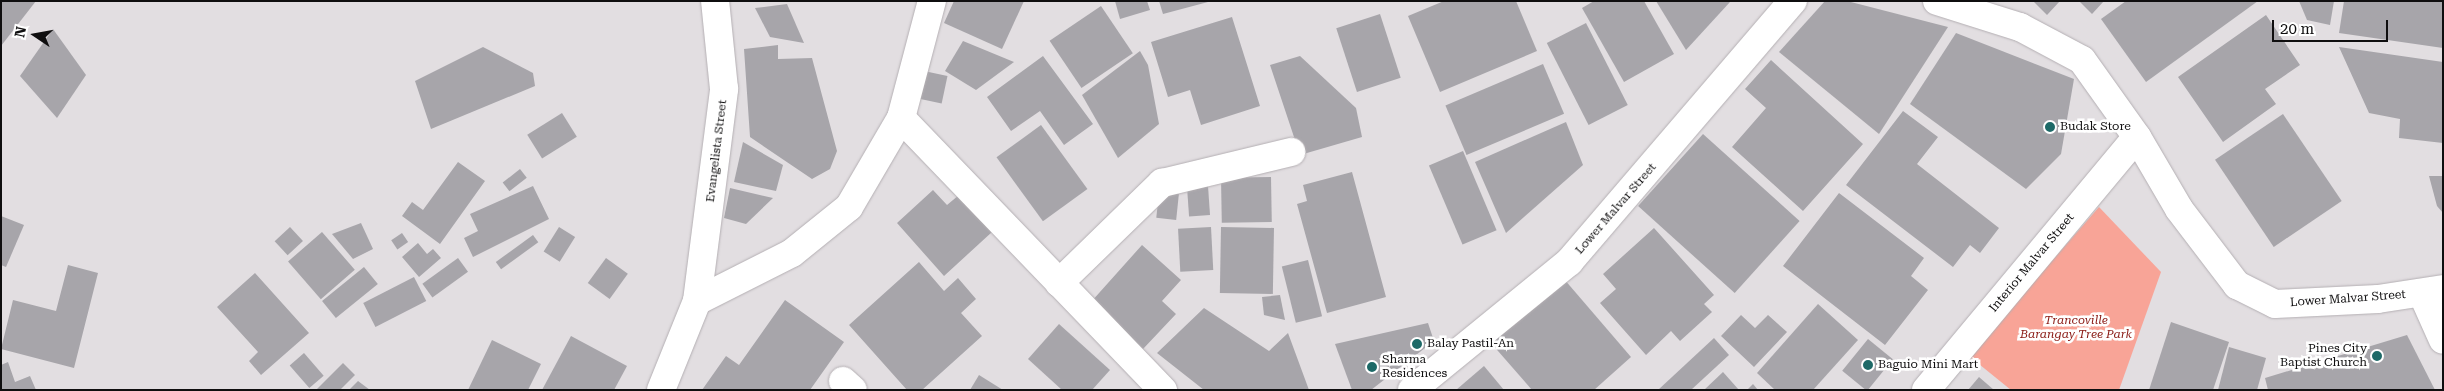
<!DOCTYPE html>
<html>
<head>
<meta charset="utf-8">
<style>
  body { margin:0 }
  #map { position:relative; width:2444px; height:391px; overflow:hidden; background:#e2dee1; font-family:"Roboto Serif",serif }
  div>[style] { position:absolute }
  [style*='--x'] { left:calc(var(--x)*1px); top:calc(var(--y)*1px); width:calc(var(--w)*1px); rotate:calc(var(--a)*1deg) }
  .green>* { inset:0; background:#f8a497 }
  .building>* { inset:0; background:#a7a5aa; transform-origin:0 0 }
  .roads { filter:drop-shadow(0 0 1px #b4afb3) drop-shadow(0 0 1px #b4afb3) }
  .minor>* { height:28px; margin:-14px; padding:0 14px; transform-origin:14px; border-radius:14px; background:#fff }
  .dots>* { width:14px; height:14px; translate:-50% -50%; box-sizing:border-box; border:2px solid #fff; border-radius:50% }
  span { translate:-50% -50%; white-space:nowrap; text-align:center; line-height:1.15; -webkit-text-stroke:5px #fff; paint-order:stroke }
  .poi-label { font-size:12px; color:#0f0e0f }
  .left { translate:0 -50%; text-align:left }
  .right { translate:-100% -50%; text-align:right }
  .street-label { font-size:12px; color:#0f0e0f }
  .park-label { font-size:12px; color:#891812; font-style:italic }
  .frame { position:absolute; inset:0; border:2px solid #0f0e0f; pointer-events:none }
  .north { position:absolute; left:10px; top:10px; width:50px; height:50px; -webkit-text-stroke:4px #fff; paint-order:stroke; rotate:282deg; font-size:14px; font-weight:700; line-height:20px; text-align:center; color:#0f0e0f }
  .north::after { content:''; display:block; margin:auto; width:18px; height:22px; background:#0f0e0f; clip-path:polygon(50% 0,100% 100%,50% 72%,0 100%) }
  .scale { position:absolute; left:2272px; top:20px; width:116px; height:22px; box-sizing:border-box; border:2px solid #0f0e0f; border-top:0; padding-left:6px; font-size:15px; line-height:18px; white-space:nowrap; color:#0f0e0f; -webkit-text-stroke:4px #fff; paint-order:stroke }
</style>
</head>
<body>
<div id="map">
  <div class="green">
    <i style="clip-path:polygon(2099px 207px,2161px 272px,2119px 390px,2011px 390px,1969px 356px)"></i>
  </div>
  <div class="building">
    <i style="clip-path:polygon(1px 1px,36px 1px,1px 46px)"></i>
    <i style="clip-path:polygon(954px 1px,1024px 1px,1002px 49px,944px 23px)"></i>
    <i style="clip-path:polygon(1115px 1px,1147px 1px,1150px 10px,1120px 19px)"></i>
    <i style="clip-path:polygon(1159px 1px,1208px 1px,1208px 2px,1163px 14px)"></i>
    <i style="clip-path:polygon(1444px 1px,1516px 1px,1537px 51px,1440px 92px,1408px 16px)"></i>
    <i style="clip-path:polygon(1594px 1px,1644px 1px,1674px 54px,1624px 82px,1582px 8px)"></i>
    <i style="clip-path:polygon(1656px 1px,1729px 1px,1730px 2px,1686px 50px)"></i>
    <i style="clip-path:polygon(1825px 1px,1847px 1px,1948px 27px,1879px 134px,1779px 52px)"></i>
    <i style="clip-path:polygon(2033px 1px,2060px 1px,2047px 15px)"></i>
    <i style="clip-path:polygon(2079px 1px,2104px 1px,2092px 14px)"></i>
    <i style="clip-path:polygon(2126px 1px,2258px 1px,2146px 82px,2101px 19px)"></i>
    <i style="clip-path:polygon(2299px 1px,2334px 1px,2330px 25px,2307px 20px)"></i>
    <i style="clip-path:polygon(2344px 1px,2443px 1px,2443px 48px,2339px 33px)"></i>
    <i style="clip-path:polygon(787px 4px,804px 43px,770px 37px,755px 8px)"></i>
    <i style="left:1101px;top:6px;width:57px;height:62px;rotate:56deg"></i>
    <i style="left:1380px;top:14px;width:67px;height:46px;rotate:72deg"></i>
    <i style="clip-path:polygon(2266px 15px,2300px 65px,2265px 89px,2276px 104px,2223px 142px,2178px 77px)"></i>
    <i style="clip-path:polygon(1232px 17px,1260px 106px,1201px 125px,1190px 90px,1168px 97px,1151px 42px)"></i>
    <i style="left:1586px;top:23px;width:92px;height:44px;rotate:63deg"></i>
    <i style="clip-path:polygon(53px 29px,86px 75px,57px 118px,20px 76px)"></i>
    <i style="clip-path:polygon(1956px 33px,2074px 79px,2061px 154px,2026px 189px,1910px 104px)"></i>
    <i style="clip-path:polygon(963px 41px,1014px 62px,976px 90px,945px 71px)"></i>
    <i style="clip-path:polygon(778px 45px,778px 59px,812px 58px,837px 151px,830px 169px,812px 179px,750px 137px,744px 49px)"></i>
    <i style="clip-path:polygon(483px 47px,533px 73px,535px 86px,431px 129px,415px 81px)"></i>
    <i style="clip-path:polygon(2339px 47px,2443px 62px,2443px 143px,2399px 138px,2400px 119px,2369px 113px)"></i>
    <i style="clip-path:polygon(1140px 51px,1148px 65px,1159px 124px,1118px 158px,1082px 95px)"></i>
    <i style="clip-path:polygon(1043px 56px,1093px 124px,1064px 145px,1040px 111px,1011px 131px,987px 97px)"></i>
    <i style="clip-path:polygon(1300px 56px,1356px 108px,1362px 137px,1300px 155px,1270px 65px)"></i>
    <i style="clip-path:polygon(1771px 60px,1863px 144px,1803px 211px,1732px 147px,1766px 108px,1745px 89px)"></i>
    <i style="left:1543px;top:64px;width:54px;height:106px;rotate:67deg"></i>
    <i style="left:924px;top:71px;width:24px;height:28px;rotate:12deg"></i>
    <i style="clip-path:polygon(1903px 111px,1938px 137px,1917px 164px,1999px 228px,1980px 253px,1970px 245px,1953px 267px,1846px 185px)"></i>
    <i style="left:562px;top:113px;width:28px;height:41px;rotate:58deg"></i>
    <i style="left:2283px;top:114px;width:105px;height:82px;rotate:56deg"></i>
    <i style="clip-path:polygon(1566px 122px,1583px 165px,1506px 233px,1475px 162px)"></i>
    <i style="left:1041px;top:125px;width:79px;height:55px;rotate:54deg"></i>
    <i style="left:1703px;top:134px;width:130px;height:97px;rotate:42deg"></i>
    <i style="clip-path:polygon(743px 142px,783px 165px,776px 191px,734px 182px)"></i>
    <i style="left:1463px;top:151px;width:86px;height:37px;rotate:67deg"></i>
    <i style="clip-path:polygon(458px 162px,485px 181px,440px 244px,402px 216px,412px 202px,423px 210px)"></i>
    <i style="left:520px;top:169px;width:11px;height:22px;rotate:52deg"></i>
    <i style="clip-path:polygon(1352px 172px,1386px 297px,1327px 313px,1297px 204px,1307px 201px,1303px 185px)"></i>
    <i style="clip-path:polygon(2429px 176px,2443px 176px,2443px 213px,2437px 206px)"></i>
    <i style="left:1271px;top:177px;width:45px;height:50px;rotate:89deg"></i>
    <i style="clip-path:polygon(533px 186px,549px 219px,473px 257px,464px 238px,478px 231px,470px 214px)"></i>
    <i style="left:1208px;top:186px;width:29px;height:21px;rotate:86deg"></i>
    <i style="clip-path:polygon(730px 188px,773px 198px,746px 224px,724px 218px)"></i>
    <i style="clip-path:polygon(933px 190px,947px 205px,959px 195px,992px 232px,944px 276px,897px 223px)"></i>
    <i style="left:1159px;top:192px;width:20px;height:26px;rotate:6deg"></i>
    <i style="clip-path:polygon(1839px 193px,1924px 258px,1911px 276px,1928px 290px,1885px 345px,1783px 266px)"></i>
    <i style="clip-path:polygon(1px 216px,24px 225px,6px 267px,1px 265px)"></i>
    <i style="clip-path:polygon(361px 223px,373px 249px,353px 259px,332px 234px)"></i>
    <i style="left:290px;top:227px;width:19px;height:21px;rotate:47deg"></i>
    <i style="left:559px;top:227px;width:19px;height:29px;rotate:32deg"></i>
    <i style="left:1211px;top:227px;width:43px;height:33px;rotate:87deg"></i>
    <i style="left:1221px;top:227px;width:53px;height:66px;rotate:1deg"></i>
    <i style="clip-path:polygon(1654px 228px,1714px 295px,1704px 304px,1712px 312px,1680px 341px,1671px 331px,1646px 355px,1600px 303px,1616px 289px,1603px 274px)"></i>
    <i style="left:322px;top:232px;width:50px;height:45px;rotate:49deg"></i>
    <i style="left:402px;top:233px;width:11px;height:13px;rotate:56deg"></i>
    <i style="left:533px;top:235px;width:9px;height:46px;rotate:54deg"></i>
    <i style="clip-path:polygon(418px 243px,427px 254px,433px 249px,441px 258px,419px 277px,402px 257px)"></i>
    <i style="clip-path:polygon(1142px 245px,1181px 280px,1162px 301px,1176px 314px,1143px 349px,1091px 302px)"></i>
    <i style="left:458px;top:258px;width:17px;height:44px;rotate:54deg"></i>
    <i style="left:606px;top:258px;width:27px;height:31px;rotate:36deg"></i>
    <i style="left:1308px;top:260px;width:58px;height:27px;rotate:76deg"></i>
    <i style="clip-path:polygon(919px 262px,944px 291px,958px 278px,976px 299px,961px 313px,982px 336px,922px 390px,907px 390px,849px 325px)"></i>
    <i style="clip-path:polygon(68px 265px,98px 273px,74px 368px,1px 349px,13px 300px,56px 311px)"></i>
    <i style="left:364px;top:267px;width:22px;height:54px;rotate:51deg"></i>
    <i style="clip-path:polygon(255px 273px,309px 333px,261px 375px,249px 361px,258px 352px,217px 307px)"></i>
    <i style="left:414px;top:277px;width:27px;height:57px;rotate:63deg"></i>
    <i style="clip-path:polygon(1564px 279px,1631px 357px,1594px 390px,1532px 390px,1491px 343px)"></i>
    <i style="clip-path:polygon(1280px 295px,1285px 320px,1264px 315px,1262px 297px)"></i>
    <i style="clip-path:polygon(785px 300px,844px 342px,810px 390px,702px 390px,726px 356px,739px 365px)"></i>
    <i style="clip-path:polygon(1818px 304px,1858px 340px,1813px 390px,1775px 390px,1757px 373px)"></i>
    <i style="clip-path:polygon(1204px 308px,1269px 351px,1288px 333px,1309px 390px,1204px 390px,1157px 353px)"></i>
    <i style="clip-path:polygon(1741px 315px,1755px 328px,1768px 315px,1787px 332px,1754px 367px,1721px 336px)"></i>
    <i style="clip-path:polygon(2171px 322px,2229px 342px,2213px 390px,2149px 390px)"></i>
    <i style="clip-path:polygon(1428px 323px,1434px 341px,1371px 390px,1352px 390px,1335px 344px)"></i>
    <i style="clip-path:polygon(1059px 324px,1110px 370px,1092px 390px,1062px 390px,1028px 359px)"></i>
    <i style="clip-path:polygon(2407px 335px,2435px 390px,2268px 390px,2265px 378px)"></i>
    <i style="clip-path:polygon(571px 336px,627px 366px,614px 390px,542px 390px)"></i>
    <i style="clip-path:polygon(1714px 338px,1729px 355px,1691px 390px,1658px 390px)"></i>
    <i style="left:1868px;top:339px;width:32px;height:41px;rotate:39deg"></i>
    <i style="clip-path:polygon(492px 340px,541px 364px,528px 390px,468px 390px)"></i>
    <i style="clip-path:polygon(2229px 347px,2266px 358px,2257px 390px,2218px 390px)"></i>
    <i style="left:304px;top:353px;width:30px;height:19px;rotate:49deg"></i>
    <i style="clip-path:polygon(8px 362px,15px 382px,30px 376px,36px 390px,1px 390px,1px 365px)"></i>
    <i style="clip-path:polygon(343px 363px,355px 375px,340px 390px,316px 390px)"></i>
    <i style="clip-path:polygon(1484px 366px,1504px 390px,1456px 390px)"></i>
    <i style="clip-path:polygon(1723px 372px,1739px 390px,1704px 390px)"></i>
    <i style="clip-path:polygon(979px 375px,1003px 390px,970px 390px)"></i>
    <i style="clip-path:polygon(1979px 377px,1994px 390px,1968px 390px)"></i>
    <i style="clip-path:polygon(358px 381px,370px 390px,349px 390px)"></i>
    <i style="clip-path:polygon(1753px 384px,1758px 390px,1747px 390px)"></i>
  </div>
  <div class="roads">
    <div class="minor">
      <i style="--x:1937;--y:1;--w:87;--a:17.4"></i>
      <i style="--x:2020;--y:27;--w:70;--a:28"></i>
      <i style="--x:2082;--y:60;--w:95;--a:54.5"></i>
      <i style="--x:2137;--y:137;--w:83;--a:59.7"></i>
      <i style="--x:2179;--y:209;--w:96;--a:52.7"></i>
      <i style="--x:2237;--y:285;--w:42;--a:26.6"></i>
      <i style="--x:2275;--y:304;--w:103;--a:-2.8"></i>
      <i style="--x:2378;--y:299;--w:66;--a:-8.7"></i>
      <i style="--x:901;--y:118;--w:378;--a:46.1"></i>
      <i style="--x:1059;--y:283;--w:144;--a:-44.2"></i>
      <i style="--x:1162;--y:183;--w:133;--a:-13.5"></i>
      <i style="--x:2422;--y:293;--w:51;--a:65.9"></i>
      <i style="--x:697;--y:301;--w:106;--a:-26.8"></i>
      <i style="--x:792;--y:253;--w:73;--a:-38.9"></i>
      <i style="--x:849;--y:207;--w:103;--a:-59.7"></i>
      <i style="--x:901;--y:118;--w:121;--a:-75.2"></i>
      <i style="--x:843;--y:381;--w:13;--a:42"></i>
      <i style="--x:661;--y:390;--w:96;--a:-68"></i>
      <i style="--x:697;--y:301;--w:214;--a:-82.7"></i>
      <i style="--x:724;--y:89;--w:88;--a:-95.8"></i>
      <i style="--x:1412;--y:390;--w:203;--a:-39.2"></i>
      <i style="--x:1569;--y:262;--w:344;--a:-49.4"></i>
      <i style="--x:1926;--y:390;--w:329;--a:-50.2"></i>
    </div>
  </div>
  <div class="dots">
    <i style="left:2050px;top:127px;background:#1d6967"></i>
    <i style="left:1417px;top:344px;background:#1d6967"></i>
    <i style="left:2377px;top:356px;background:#1d6967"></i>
    <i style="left:1868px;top:365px;background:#1d6967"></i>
    <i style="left:1372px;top:367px;background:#1d6967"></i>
  </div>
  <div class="poi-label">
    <span class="left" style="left:2060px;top:127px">Budak Store</span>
    <span class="left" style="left:1427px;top:344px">Balay Pastil-An</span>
    <span class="right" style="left:2367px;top:356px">Pines City<br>Baptist Church</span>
    <span class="left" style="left:1382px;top:367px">Sharma<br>Residences</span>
    <span class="left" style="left:1878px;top:365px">Baguio Mini Mart</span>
  </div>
  <div class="street-label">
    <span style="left:717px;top:151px;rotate:-83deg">Evangelista Street</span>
    <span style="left:1616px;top:209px;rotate:-49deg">Lower Malvar Street</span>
    <span style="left:2032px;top:263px;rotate:-50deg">Interior Malvar Street</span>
    <span style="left:2348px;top:299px;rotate:-4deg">Lower Malvar Street</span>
  </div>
  <div class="park-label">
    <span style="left:2076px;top:328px">Trancoville<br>Barangay Tree Park</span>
  </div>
  <div class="frame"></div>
  <div class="north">N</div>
  <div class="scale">20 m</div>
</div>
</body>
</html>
